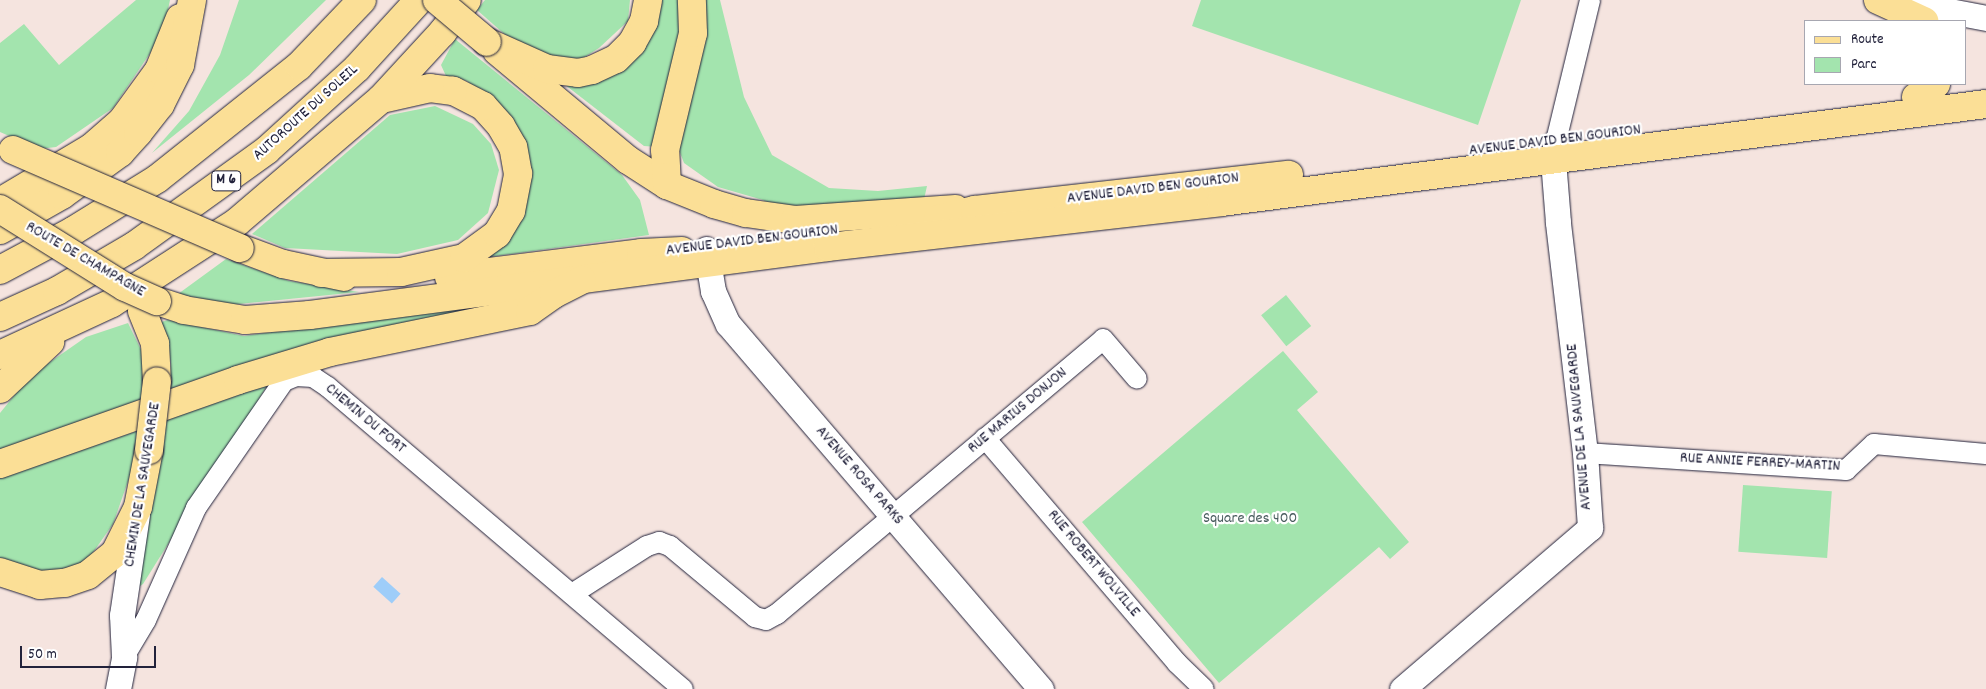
<!DOCTYPE html>
<html>
<head>
<meta charset="utf-8">
<style>
  body { margin:0 }
  #map { position:relative; width:1986px; height:689px; overflow:hidden; background:#f5e4df; font-family:Dekko,sans-serif }
  div>[style] { position:absolute }
  [style*='--x'] { left:calc(var(--x)*1px); top:calc(var(--y)*1px); width:calc(var(--w)*1px); rotate:calc(var(--a)*1deg) }
  .green>* { inset:0; background:#a3e4ae; transform-origin:0 0 }
  .water>* { inset:0; background:#9ecdf9; transform-origin:0 0 }
  .roads { filter:drop-shadow(0 0 1px #22223b) drop-shadow(0 0 1px #22223b) }
  .minor>* { height:20px; margin:-10px; padding:0 10px; transform-origin:10px; border-radius:10px; background:#fff }
  .tertiary>* { height:25px; margin:-12.5px; padding:0 12.5px; transform-origin:12.5px; border-radius:12.5px; background:#fff }
  .primary>* { height:28px; margin:-14px; padding:0 14px; transform-origin:14px; border-radius:14px; background:#fbdf96 }
  .trunk>* { height:28px; margin:-14px; padding:0 14px; transform-origin:14px; border-radius:14px; background:#fbdf96 }
  .bridges { filter:drop-shadow(0 0 1px #22223b) drop-shadow(0 0 1px #22223b) }
  .primary-bridge>* { height:28px; margin:-14px; padding:0 14px; transform-origin:14px; border-radius:14px; background:#fbdf96 }
  span { translate:-50% -50%; white-space:nowrap; text-align:center; line-height:1.15; -webkit-text-stroke:4.5px #fff; paint-order:stroke }
  .shield-label span { padding:1px 4px; background:#fff; border:1px solid; border-radius:4px; -webkit-text-stroke-width:0 }
  .shield-label { font-size:15px; color:#22223b; font-weight:700 }
  .street-label { font-size:16px; color:#22223b }
  .park-label { font-size:16px; color:#495c5e }
  .legend { position:absolute; left:1804px; top:20px; width:162px; height:65px; box-sizing:border-box; background:#fff; border:1px solid #a7a7b1; margin:0; padding:6px 9px; list-style:none; font-size:15px; color:#22223b }
  .legend li { display:flex; align-items:center; gap:10px; height:25px }
  .legend b { width:25px; border:1px solid #a7a7b1 }
  .scale { position:absolute; left:20px; top:646px; width:136px; height:22px; box-sizing:border-box; border:2px solid #22223b; border-top:0; padding-left:6px; font-size:15px; line-height:18px; white-space:nowrap; color:#22223b; -webkit-text-stroke:4px #fff; paint-order:stroke }
</style>
</head>
<body>
<div id="map">
  <div class="green">
    <i style="clip-path:polygon(136px 0,170px 0,163px 34px,113px 108px,56px 147px,39px 149px,0 132px,0 43px,24px 24px,59px 65px)"></i>
    <i style="clip-path:polygon(239px 0,326px 0,249px 75px,152px 153px,189px 111px,220px 55px)"></i>
    <i style="clip-path:polygon(485px 0,630px 0,628px 21px,599px 48px,575px 63px,545px 55px,511px 40px,477px 10px)"></i>
    <i style="clip-path:polygon(658px 0,681px 0,685px 19px,658px 147px,644px 146px,564px 84px,622px 68px)"></i>
    <i style="clip-path:polygon(700px 0,720px 0,744px 97px,772px 155px,829px 188px,878px 191px,927px 186px,923px 204px,788px 214px,763px 200px,718px 187px,684px 163px,676px 142px)"></i>
    <i style="clip-path:polygon(1201px 0,1521px 0,1478px 125px,1192px 26px)"></i>
    <i style="clip-path:polygon(455px 39px,622px 175px,640px 200px,649px 235px,489px 257px,528px 195px,494px 105px,467px 81px,446px 76px,441px 65px)"></i>
    <i style="clip-path:polygon(435px 106px,473px 124px,491px 144px,499px 170px,488px 213px,458px 240px,397px 254px,285px 248px,252px 234px,390px 115px)"></i>
    <i style="clip-path:polygon(226px 259px,289px 281px,359px 292px,229px 305px,178px 294px)"></i>
    <i style="left:1286px;top:295px;width:40px;height:32px;rotate:51deg"></i>
    <i style="clip-path:polygon(506px 304px,167px 400px,171px 364px,166px 337px,158px 323px,168px 320px,244px 336px,403px 314px)"></i>
    <i style="clip-path:polygon(128px 323px,147px 362px,144px 404px,0 454px,0 413px,30px 376px,86px 337px)"></i>
    <i style="clip-path:polygon(1283px 351px,1318px 392px,1297px 410px,1409px 542px,1390px 559px,1379px 547px,1219px 683px,1082px 522px)"></i>
    <i style="clip-path:polygon(272px 378px,143px 584px,136px 589px,165px 413px)"></i>
    <i style="clip-path:polygon(137px 431px,133px 467px,113px 524px,80px 571px,41px 579px,0 559px,0 478px)"></i>
    <i style="left:1743px;top:485px;width:89px;height:67px;rotate:4deg"></i>
  </div>
  <div class="water">
    <i style="left:382px;top:577px;width:25px;height:13px;rotate:42deg"></i>
  </div>
  <div class="roads">
    <div class="minor">
      <i style="--x:1556;--y:141;--w:145;--a:-76.4"></i>
      <i style="--x:985;--y:438;--w:296;--a:49.5"></i>
      <i style="--x:1177;--y:663;--w:37;--a:44"></i>
      <i style="--x:1585;--y:453;--w:262;--a:3.7"></i>
      <i style="--x:1846;--y:470;--w:38;--a:-43"></i>
      <i style="--x:1874;--y:444;--w:112;--a:5.1"></i>
      <i style="--x:572;--y:594;--w:89;--a:-32.6"></i>
      <i style="--x:647;--y:546;--w:13;--a:-18"></i>
      <i style="--x:659;--y:542;--w:12;--a:20"></i>
      <i style="--x:670;--y:546;--w:111;--a:39.9"></i>
      <i style="--x:755;--y:617;--w:11;--a:15"></i>
      <i style="--x:766;--y:620;--w:13;--a:-29"></i>
      <i style="--x:777;--y:614;--w:426;--a:-40.1"></i>
      <i style="--x:1103;--y:339;--w:52;--a:49.6"></i>
      <i style="--x:124;--y:657;--w:43;--a:-59.3"></i>
      <i style="--x:146;--y:620;--w:123;--a:-65.9"></i>
      <i style="--x:196;--y:508;--w:155;--a:-55.3"></i>
      <i style="--x:284;--y:381;--w:13;--a:-23"></i>
      <i style="--x:296;--y:376;--w:17;--a:3"></i>
      <i style="--x:313;--y:377;--w:18;--a:34"></i>
      <i style="--x:328;--y:387;--w:466;--a:40.4"></i>
    </div>
    <div class="tertiary">
      <i style="--x:1892;--y:0;--w:96;--a:10.8"></i>
      <i style="--x:706;--y:249;--w:43;--a:80.5"></i>
      <i style="--x:713;--y:291;--w:36;--a:66"></i>
      <i style="--x:728;--y:324;--w:481;--a:49.4"></i>
      <i style="--x:118;--y:689;--w:33;--a:-79"></i>
      <i style="--x:124;--y:657;--w:42;--a:-92.7"></i>
      <i style="--x:122;--y:615;--w:101;--a:-81.5"></i>
      <i style="--x:1402;--y:689;--w:248;--a:-40.6"></i>
      <i style="--x:1590;--y:528;--w:75;--a:-93.8"></i>
      <i style="--x:1585;--y:453;--w:233;--a:-96.7"></i>
      <i style="--x:1558;--y:222;--w:62;--a:-94.6"></i>
      <i style="--x:1553;--y:160;--w:19;--a:-81"></i>
    </div>
    <div class="primary">
      <i style="--x:1878;--y:0;--w:51;--a:24.5"></i>
      <i style="--x:497;--y:51;--w:170;--a:39.8"></i>
      <i style="--x:628;--y:160;--w:46;--a:32.7"></i>
      <i style="--x:667;--y:185;--w:51;--a:22"></i>
      <i style="--x:714;--y:204;--w:33;--a:16"></i>
      <i style="--x:746;--y:213;--w:49;--a:8.1"></i>
      <i style="--x:795;--y:220;--w:161;--a:-3.9"></i>
      <i style="--x:1916;--y:97;--w:24;--a:-33"></i>
      <i style="--x:0;--y:202;--w:106;--a:-30.7"></i>
      <i style="--x:91;--y:148;--w:41;--a:-41.1"></i>
      <i style="--x:122;--y:121;--w:63;--a:-54"></i>
      <i style="--x:159;--y:70;--w:56;--a:-68"></i>
      <i style="--x:938;--y:219;--w:38;--a:-14"></i>
      <i style="--x:975;--y:210;--w:316;--a:-6.4"></i>
      <i style="--x:240;--y:248;--w:46;--a:20.4"></i>
      <i style="--x:283;--y:264;--w:62;--a:12"></i>
      <i style="--x:449;--y:277;--w:193;--a:-7.1"></i>
      <i style="--x:641;--y:253;--w:41;--a:-2.8"></i>
      <i style="--x:157;--y:301;--w:28;--a:18"></i>
      <i style="--x:184;--y:310;--w:62;--a:9.3"></i>
      <i style="--x:245;--y:320;--w:65;--a:-4.4"></i>
      <i style="--x:310;--y:315;--w:522;--a:-7.48"></i>
      <i style="--x:828;--y:247;--w:396;--a:-6.5"></i>
      <i style="--x:1221;--y:202;--w:771;--a:-7.3"></i>
      <i style="--x:142;--y:311;--w:35;--a:68"></i>
      <i style="--x:155;--y:344;--w:37;--a:87"></i>
      <i style="--x:138;--y:507;--w:58;--a:-79.1"></i>
    </div>
    <div class="trunk">
      <i style="--x:487;--y:42;--w:66;--a:24.2"></i>
      <i style="--x:547;--y:69;--w:31;--a:7"></i>
      <i style="--x:578;--y:73;--w:14;--a:-12"></i>
      <i style="--x:592;--y:70;--w:26;--a:-25"></i>
      <i style="--x:616;--y:59;--w:23;--a:-45"></i>
      <i style="--x:632;--y:43;--w:25;--a:-61"></i>
      <i style="--x:644;--y:21;--w:21;--a:-79"></i>
      <i style="--x:667;--y:185;--w:35;--a:-93"></i>
      <i style="--x:665;--y:150;--w:120;--a:-76.5"></i>
      <i style="--x:693;--y:33;--w:33;--a:-92"></i>
      <i style="--x:0;--y:230;--w:71;--a:-29.4"></i>
      <i style="--x:62;--y:195;--w:72;--a:-35.9"></i>
      <i style="--x:120;--y:153;--w:27;--a:-48"></i>
      <i style="--x:138;--y:133;--w:36;--a:-52"></i>
      <i style="--x:160;--y:105;--w:45;--a:-63.4"></i>
      <i style="--x:180;--y:65;--w:66;--a:-79.5"></i>
      <i style="--x:0;--y:270;--w:83;--a:-28.1"></i>
      <i style="--x:73;--y:231;--w:99;--a:-31.8"></i>
      <i style="--x:157;--y:179;--w:181;--a:-38.5"></i>
      <i style="--x:299;--y:66;--w:91;--a:-46.3"></i>
      <i style="--x:321;--y:273;--w:80;--a:-0.7"></i>
      <i style="--x:401;--y:272;--w:65;--a:-12.5"></i>
      <i style="--x:464;--y:258;--w:41;--a:-36"></i>
      <i style="--x:497;--y:234;--w:27;--a:-59"></i>
      <i style="--x:511;--y:211;--w:38;--a:-79"></i>
      <i style="--x:518;--y:174;--w:27;--a:-100"></i>
      <i style="--x:513;--y:147;--w:24;--a:-120"></i>
      <i style="--x:501;--y:126;--w:27;--a:-132"></i>
      <i style="--x:483;--y:106;--w:34;--a:-153"></i>
      <i style="--x:453;--y:91;--w:23;--a:-173"></i>
      <i style="--x:430;--y:88;--w:50;--a:167.3"></i>
      <i style="--x:0;--y:317;--w:63;--a:-24.5"></i>
      <i style="--x:57;--y:291;--w:89;--a:-30.3"></i>
      <i style="--x:134;--y:246;--w:164;--a:-35.8"></i>
      <i style="--x:267;--y:150;--w:122;--a:-42.3"></i>
      <i style="--x:357;--y:68;--w:92;--a:-47.6"></i>
      <i style="--x:0;--y:355;--w:123;--a:-24.9"></i>
      <i style="--x:112;--y:303;--w:149;--a:-32.9"></i>
      <i style="--x:237;--y:222;--w:189;--a:-40.5"></i>
      <i style="--x:381;--y:99;--w:90;--a:-47.3"></i>
      <i style="--x:442;--y:33;--w:41;--a:-52.9"></i>
      <i style="--x:0;--y:389;--w:69;--a:-43.2"></i>
      <i style="--x:0;--y:464;--w:252;--a:-19.4"></i>
      <i style="--x:238;--y:380;--w:96;--a:-16.9"></i>
      <i style="--x:330;--y:352;--w:204;--a:-11.6"></i>
      <i style="--x:530;--y:311;--w:29;--a:-35"></i>
      <i style="--x:554;--y:294;--w:31;--a:-27"></i>
      <i style="--x:0;--y:572;--w:42;--a:18"></i>
      <i style="--x:40;--y:585;--w:25;--a:-5"></i>
      <i style="--x:65;--y:583;--w:24;--a:-19"></i>
      <i style="--x:88;--y:575;--w:35;--a:-39"></i>
      <i style="--x:115;--y:553;--w:51;--a:-63.4"></i>
    </div>
  </div>
  <div class="bridges">
    <div class="primary-bridge">
      <i style="--x:437;--y:0;--w:65;--a:40"></i>
      <i style="--x:13;--y:150;--w:247;--a:23.4"></i>
      <i style="--x:0;--y:209;--w:147;--a:32"></i>
      <i style="--x:125;--y:287;--w:35;--a:24"></i>
      <i style="--x:149;--y:450;--w:69;--a:-83.4"></i>
    </div>
  </div>
  <div class="shield-label">
    <span style="left:226px;top:181px">M 6</span>
  </div>
  <div class="street-label">
    <span style="left:306px;top:113px;rotate:-42deg">AUTOROUTE DU SOLEIL</span>
    <span style="left:1555px;top:141px;rotate:-7deg">AVENUE DAVID BEN GOURION</span>
    <span style="left:1153px;top:189px;rotate:-7deg">AVENUE DAVID BEN GOURION</span>
    <span style="left:752px;top:241px;rotate:-7deg">AVENUE DAVID BEN GOURION</span>
    <span style="left:85px;top:260px;rotate:30deg">ROUTE DE CHAMPAGNE</span>
    <span style="left:1018px;top:411px;rotate:-40deg">RUE MARIUS DONJON</span>
    <span style="left:365px;top:419px;rotate:40deg">CHEMIN DU FORT</span>
    <span style="left:1580px;top:427px;rotate:-95deg">AVENUE DE LA SAUVEGARDE</span>
    <span style="left:1760px;top:463px;rotate:3deg">RUE ANNIE FERREY-MARTIN</span>
    <span style="left:859px;top:476px;rotate:49deg">AVENUE ROSA PARKS</span>
    <span style="left:143px;top:485px;rotate:-81deg">CHEMIN DE LA SAUVEGARDE</span>
    <span style="left:1093px;top:564px;rotate:50deg">RUE ROBERT WOLVILLE</span>
  </div>
  <div class="park-label">
    <span style="left:1250px;top:519px">Square des 400</span>
  </div>
  <ul class="legend">
  <li><b style="height:6px;background:#fbdf96"></b>Route</li>
  <li><b style="height:14px;background:#a3e4ae"></b>Parc</li>
  </ul>
  <div class="scale">50 m</div>
</div>
</body>
</html>
